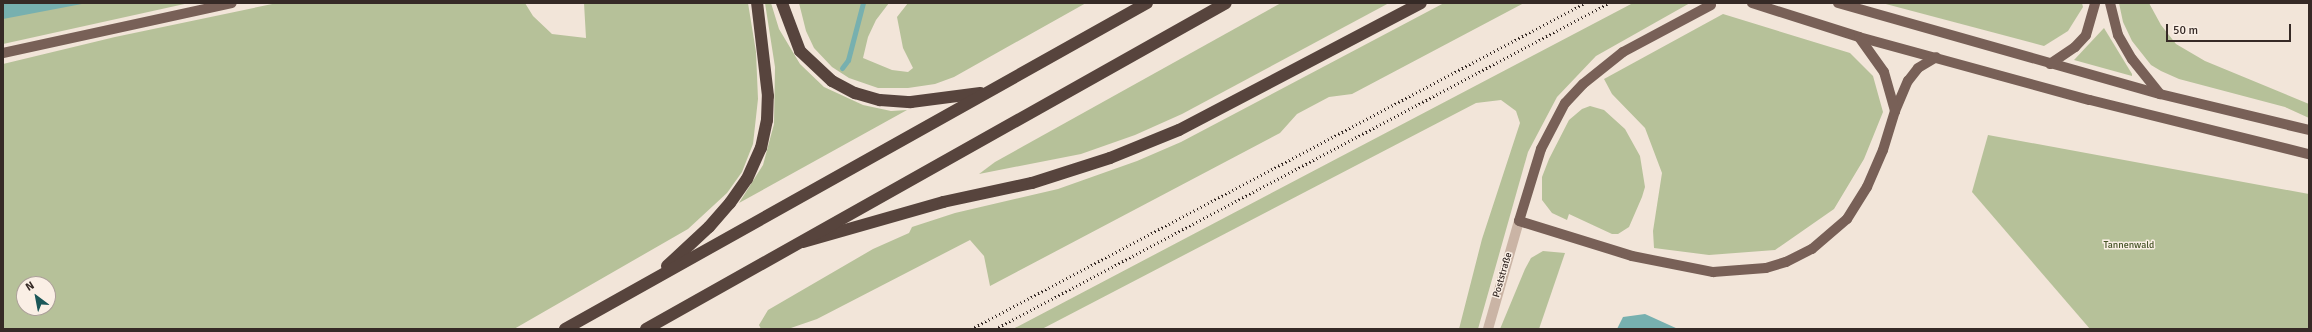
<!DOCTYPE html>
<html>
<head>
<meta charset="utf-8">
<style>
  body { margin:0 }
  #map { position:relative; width:2312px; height:332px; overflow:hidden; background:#f2e5d9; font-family:Signika,sans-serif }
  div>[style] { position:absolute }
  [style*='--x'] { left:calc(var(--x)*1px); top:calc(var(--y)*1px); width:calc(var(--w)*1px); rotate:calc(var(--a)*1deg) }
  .green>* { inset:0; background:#b6c199 }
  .water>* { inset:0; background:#77b0af }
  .stream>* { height:5px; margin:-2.5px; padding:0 2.5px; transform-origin:2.5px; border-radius:2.5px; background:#77b0af }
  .minor>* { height:10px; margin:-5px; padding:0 5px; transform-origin:5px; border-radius:5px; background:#cab4a5 }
  .major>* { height:10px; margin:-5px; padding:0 5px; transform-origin:5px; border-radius:5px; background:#786057 }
  .highway>* { height:12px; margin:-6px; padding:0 6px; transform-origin:6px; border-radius:6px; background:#57443d }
  .rail>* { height:3px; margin-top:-1.5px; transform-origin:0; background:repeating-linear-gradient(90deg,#362a26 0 1px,transparent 0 4px) }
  span { translate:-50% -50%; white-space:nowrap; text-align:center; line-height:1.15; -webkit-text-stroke:3px #faefe5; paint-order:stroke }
  .park-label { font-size:10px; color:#475529 }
  .street-label { font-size:10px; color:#362a26 }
  .frame { position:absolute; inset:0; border:4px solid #362a26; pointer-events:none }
  .north { position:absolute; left:16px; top:276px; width:40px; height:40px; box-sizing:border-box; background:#faefe5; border:1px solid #aca099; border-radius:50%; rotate:328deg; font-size:11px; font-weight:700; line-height:16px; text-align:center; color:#362a26 }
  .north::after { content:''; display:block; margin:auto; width:14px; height:18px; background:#1b5758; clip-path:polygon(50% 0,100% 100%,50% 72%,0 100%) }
  .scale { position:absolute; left:2166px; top:24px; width:125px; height:18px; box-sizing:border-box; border:2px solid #362a26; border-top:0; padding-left:5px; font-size:12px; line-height:14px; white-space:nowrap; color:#362a26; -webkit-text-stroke:3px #faefe5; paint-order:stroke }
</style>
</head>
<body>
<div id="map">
  <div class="green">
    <i style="clip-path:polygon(3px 3px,189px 3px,3px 44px)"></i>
    <i style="clip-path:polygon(evenodd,277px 3px,525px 3px,533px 16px,552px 34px,586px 38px,584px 3px,748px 3px,756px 52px,758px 99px,753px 144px,742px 172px,727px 193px,688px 229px,514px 329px,3px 329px,3px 64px,115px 37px,277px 3px,24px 284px,48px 284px,48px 308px,24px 308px,24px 284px)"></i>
    <i style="clip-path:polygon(765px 3px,771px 3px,779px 29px,800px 64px,824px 87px,863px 105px,891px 111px,907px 110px,739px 203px,763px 165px,774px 124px,775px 67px)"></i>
    <i style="clip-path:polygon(799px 3px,889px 3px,876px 20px,868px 37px,863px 58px,892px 70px,908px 72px,913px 68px,903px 48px,897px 17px,908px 3px,1086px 3px,954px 77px,935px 84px,908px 88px,878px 88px,849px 78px,832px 67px,814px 48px,806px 31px)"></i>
    <i style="clip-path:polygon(1281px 3px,1389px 3px,1182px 114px,1135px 135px,1081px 154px,979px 174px,995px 162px)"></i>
    <i style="clip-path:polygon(1444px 3px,1524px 3px,1352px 94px,1329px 97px,1297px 114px,1280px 133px,990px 286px,984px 256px,970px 240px,817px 319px,788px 329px,761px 329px,759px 325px,768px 310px,873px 249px,909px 233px,912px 227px,955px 213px,1058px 189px,1137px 161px,1181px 142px)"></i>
    <i style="clip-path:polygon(1633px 3px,1690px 3px,1596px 56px,1557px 97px,1528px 152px,1478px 329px,1459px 329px,1482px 239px,1520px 123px,1516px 111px,1501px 100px,1476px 103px,1042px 329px,1013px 329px)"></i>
    <i style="clip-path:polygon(1882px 3px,2082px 3px,2083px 7px,2068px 31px,2044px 46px)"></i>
    <i style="clip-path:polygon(2119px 3px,2149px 3px,2161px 25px,2176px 44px,2205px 61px,2309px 104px,2309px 118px,2285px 107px,2179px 79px,2161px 71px,2151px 65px,2132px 41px,2123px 22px)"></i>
    <i style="clip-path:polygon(1723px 14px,1850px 53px,1873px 76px,1883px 112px,1864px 159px,1834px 209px,1775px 250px,1709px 255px,1654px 248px,1653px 231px,1662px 173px,1645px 128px,1612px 94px,1604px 79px)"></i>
    <i style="clip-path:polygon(2104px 28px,2132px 74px,2132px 76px,2074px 60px)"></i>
    <i style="clip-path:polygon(1590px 106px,1604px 110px,1625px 129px,1640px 156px,1645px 187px,1642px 197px,1629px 227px,1618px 234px,1612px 234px,1569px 214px,1567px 220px,1552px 213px,1542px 200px,1542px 177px,1549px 159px,1569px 120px,1582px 109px)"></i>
    <i style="clip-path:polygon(1988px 135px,2309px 194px,2309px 329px,2090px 329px,1972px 192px)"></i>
    <i style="clip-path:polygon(1543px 251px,1565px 253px,1539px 329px,1500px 329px,1525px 269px,1531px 258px)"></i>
  </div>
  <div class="water">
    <i style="clip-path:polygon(3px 3px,87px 3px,3px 19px)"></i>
    <i style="clip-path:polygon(1645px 314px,1678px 329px,1617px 329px,1623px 317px)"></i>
  </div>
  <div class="stream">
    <i style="--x:842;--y:68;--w:10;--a:-53"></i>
    <i style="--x:848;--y:60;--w:59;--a:-75.3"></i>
  </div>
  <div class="minor">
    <i style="--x:1488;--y:329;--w:112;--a:-74"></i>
  </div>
  <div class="major">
    <i style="--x:1752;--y:3;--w:112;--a:17.6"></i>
    <i style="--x:1859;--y:37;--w:239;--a:15.3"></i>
    <i style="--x:2090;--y:100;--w:226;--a:13.9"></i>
    <i style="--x:1838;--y:3;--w:335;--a:15.8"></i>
    <i style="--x:2160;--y:94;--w:153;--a:13.6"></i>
    <i style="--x:2110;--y:3;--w:33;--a:76"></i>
    <i style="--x:2118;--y:35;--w:28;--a:60"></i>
    <i style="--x:2132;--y:59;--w:45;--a:51.3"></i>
    <i style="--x:1711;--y:5;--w:100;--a:151.9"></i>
    <i style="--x:1623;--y:52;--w:51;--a:141.3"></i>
    <i style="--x:1583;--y:84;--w:26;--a:133"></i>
    <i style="--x:1565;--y:103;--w:52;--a:117.6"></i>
    <i style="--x:1541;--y:149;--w:75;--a:107"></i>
    <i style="--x:1519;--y:221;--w:118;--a:17.2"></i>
    <i style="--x:1632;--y:256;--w:83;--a:11.2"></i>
    <i style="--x:1713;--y:272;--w:53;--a:-4.3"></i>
    <i style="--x:1766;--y:268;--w:21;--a:-17"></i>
    <i style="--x:1786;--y:262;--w:29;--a:-27"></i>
    <i style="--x:1812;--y:249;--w:46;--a:-40.6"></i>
    <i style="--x:1847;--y:219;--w:38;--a:-58"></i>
    <i style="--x:1867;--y:187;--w:40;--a:-66.6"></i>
    <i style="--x:1883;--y:150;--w:41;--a:-72.9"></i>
    <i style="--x:1895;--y:111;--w:33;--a:-67"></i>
    <i style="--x:1908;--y:81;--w:16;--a:-52"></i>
    <i style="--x:1918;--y:68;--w:21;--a:-31"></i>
    <i style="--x:1859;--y:37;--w:43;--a:54.5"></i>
    <i style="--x:1884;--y:72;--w:41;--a:74.2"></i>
    <i style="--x:3;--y:53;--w:234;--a:-12.3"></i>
    <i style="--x:2050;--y:64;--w:30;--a:-34"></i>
    <i style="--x:2075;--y:47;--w:16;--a:-47"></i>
    <i style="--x:2086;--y:35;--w:33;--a:-74"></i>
  </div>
  <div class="highway">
    <i style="--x:782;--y:3;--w:51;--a:69.4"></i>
    <i style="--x:800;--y:51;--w:44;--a:43.2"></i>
    <i style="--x:832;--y:81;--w:26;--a:28"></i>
    <i style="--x:855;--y:93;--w:26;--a:16"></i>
    <i style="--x:880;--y:100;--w:31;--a:4"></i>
    <i style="--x:911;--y:102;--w:70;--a:-7.4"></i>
    <i style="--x:803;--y:242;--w:146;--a:-15.9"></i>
    <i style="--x:943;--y:202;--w:91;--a:-12.1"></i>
    <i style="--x:1032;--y:183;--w:82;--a:-17.8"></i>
    <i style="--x:1110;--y:158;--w:74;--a:-22.1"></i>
    <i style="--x:1179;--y:130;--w:273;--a:-27.7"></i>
    <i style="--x:667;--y:266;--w:57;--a:-42.9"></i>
    <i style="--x:709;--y:227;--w:32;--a:-49"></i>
    <i style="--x:730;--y:203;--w:29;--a:-55"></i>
    <i style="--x:747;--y:179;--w:34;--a:-66"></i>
    <i style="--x:761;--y:148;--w:29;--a:-78"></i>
    <i style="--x:767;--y:120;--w:24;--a:-88"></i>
    <i style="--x:768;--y:96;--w:94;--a:-96.7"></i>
    <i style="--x:565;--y:329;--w:667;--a:-29.25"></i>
    <i style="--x:646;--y:329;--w:665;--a:-29.34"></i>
  </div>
  <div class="rail">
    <i style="--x:971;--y:329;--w:695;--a:-27.97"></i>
    <i style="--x:995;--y:329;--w:695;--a:-27.97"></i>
  </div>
  <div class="park-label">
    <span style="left:2129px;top:246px">Tannenwald</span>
  </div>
  <div class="street-label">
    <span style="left:1503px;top:275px;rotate:-74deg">Poststraße</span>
  </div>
  <div class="frame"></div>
  <div class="north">N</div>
  <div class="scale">50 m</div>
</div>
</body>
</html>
